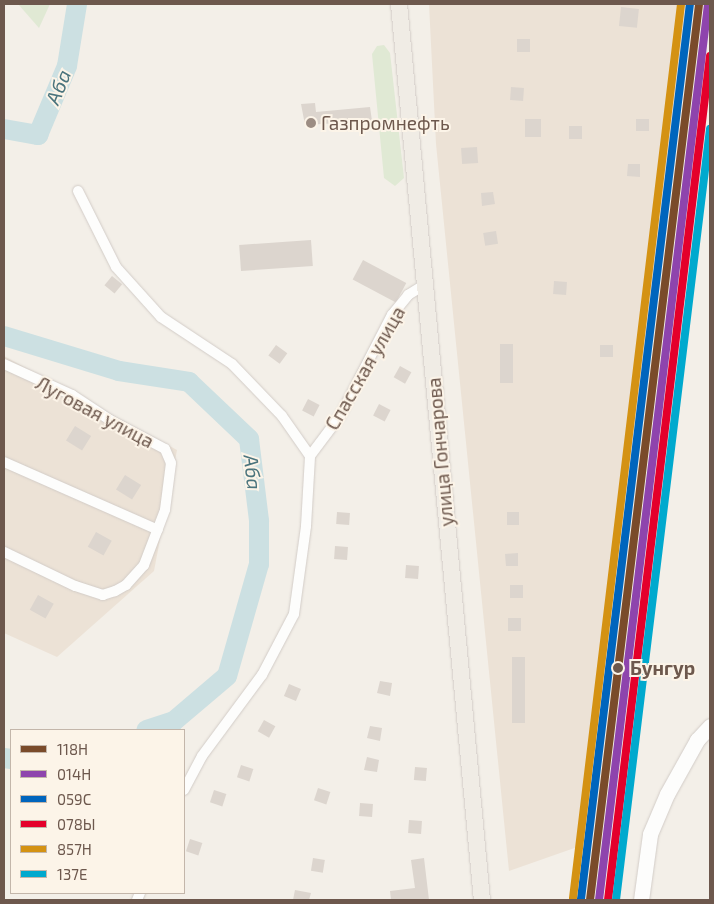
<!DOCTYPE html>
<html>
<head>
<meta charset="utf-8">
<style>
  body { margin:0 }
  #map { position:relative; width:714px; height:904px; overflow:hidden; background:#f3efe8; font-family:"Exo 2",sans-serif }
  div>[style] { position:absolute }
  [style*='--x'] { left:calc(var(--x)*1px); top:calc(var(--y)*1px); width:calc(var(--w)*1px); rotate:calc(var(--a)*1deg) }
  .residential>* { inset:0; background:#ece2d6 }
  .green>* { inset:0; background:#e0e9d4 }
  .river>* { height:20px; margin:-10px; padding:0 10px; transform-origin:10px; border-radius:10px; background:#cce0e2 }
  .building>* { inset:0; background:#dcd5ce; transform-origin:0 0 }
  .roads { filter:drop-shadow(0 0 1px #d2ccc7) drop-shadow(0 0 1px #d2ccc7) }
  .street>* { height:10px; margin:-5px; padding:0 5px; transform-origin:5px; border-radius:5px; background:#fdfdfc }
  .secondary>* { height:15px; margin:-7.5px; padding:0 7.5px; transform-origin:7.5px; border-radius:7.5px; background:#fdfdfc }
  .primary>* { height:16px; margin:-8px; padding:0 8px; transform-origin:8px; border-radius:8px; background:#f0ece5 }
  .rail-1>* { height:8px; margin:-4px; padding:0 4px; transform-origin:4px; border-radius:4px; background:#7a4b2a }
  .rail-2>* { height:8px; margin:-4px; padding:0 4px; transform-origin:4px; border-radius:4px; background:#8e44ad }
  .rail-3>* { height:8px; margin:-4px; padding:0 4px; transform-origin:4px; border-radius:4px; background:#0065bd }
  .rail-4>* { height:8px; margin:-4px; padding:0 4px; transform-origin:4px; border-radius:4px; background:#e4002b }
  .rail-5>* { height:8px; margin:-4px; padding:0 4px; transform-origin:4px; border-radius:4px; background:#d49213 }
  .rail-6>* { height:8px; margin:-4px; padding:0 4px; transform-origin:4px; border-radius:4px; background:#00a9ce }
  .dots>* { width:14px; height:14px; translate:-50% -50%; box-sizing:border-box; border:2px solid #fcf4e8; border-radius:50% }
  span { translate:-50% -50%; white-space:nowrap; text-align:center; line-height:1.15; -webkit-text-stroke:4px #fcf4e8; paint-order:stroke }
  .poi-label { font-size:19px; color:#6d584d }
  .left { translate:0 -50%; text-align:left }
  .street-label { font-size:19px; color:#6d584d }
  .stop-label { font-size:19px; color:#6d584d; font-weight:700 }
  .water-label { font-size:20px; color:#4a747d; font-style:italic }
  .frame { position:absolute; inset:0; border:5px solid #6d584d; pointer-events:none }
  .legend { position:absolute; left:10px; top:729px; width:175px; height:165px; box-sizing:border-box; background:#fcf4e8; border:1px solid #c3b6aa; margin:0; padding:6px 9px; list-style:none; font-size:15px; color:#6d584d }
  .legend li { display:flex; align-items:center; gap:10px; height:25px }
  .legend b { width:25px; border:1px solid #c3b6aa }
</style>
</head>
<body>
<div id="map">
  <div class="residential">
    <i style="clip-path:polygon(429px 4px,692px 4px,629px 466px,583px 845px,509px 871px,436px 144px)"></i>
    <i style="clip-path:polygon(4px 356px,177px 450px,154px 571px,57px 657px,4px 633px)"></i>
  </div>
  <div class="green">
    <i style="clip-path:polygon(18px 4px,50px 4px,39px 28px)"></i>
    <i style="clip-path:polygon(384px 45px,390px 53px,404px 178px,395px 186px,384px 178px,372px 54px,377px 46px)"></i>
  </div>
  <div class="river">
    <i style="--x:4;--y:129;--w:35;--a:10"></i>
    <i style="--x:38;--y:135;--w:75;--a:-67.2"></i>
    <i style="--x:67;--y:66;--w:63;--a:-80.8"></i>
    <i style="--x:4;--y:336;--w:120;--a:16.9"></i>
    <i style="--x:119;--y:371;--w:71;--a:8.9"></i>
    <i style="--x:189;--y:382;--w:83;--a:43.5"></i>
    <i style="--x:249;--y:439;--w:83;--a:83"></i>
    <i style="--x:259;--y:521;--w:43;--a:90"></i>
    <i style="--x:259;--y:564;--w:116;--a:105.9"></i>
    <i style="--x:227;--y:676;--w:70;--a:139.7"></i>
    <i style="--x:174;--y:721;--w:29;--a:162"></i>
    <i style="--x:4;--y:758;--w:7;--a:8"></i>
  </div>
  <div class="building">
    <i style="left:621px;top:7px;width:18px;height:19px;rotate:6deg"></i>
    <i style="left:517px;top:39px;width:13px;height:13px"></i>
    <i style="left:511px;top:87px;width:13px;height:13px;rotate:4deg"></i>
    <i style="clip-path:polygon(315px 103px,316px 112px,370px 107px,372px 121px,305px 125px,301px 104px)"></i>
    <i style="left:525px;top:119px;width:16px;height:18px"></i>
    <i style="left:636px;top:119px;width:13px;height:12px"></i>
    <i style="left:569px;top:126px;width:13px;height:13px"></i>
    <i style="left:477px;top:147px;width:16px;height:16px;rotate:86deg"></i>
    <i style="clip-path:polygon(628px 164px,640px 164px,640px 177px,627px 176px)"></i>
    <i style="clip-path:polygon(493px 192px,495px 204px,482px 206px,481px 193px)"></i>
    <i style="left:496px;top:231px;width:13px;height:13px;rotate:81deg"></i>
    <i style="left:311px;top:240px;width:26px;height:72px;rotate:86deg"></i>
    <i style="left:363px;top:260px;width:49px;height:22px;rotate:28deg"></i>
    <i style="left:112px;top:276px;width:13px;height:12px;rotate:39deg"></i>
    <i style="left:554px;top:281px;width:13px;height:13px;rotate:4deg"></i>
    <i style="left:500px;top:344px;width:13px;height:39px"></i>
    <i style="left:276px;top:345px;width:14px;height:13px;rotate:36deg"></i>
    <i style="left:600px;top:345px;width:13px;height:12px"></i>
    <i style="left:400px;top:366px;width:13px;height:13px;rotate:29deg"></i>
    <i style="left:308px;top:399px;width:13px;height:13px;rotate:27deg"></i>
    <i style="left:379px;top:404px;width:13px;height:13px;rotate:27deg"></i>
    <i style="left:75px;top:426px;width:19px;height:17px;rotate:32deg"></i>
    <i style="left:125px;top:475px;width:19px;height:17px;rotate:32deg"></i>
    <i style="left:337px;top:512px;width:13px;height:12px;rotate:4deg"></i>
    <i style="left:507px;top:512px;width:12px;height:13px"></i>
    <i style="left:96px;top:532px;width:18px;height:17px;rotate:29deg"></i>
    <i style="left:335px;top:546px;width:13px;height:13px;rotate:4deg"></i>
    <i style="clip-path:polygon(518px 553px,518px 566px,506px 566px,505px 554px)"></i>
    <i style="left:406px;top:565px;width:13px;height:13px;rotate:4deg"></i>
    <i style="left:523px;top:585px;width:13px;height:13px;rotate:90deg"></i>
    <i style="left:38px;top:595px;width:18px;height:17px;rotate:29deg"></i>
    <i style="left:508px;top:618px;width:13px;height:13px"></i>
    <i style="left:512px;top:657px;width:13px;height:66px"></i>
    <i style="clip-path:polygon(380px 681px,392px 683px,390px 696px,377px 693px)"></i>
    <i style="left:289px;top:684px;width:13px;height:13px;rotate:23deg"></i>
    <i style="left:264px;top:720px;width:13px;height:13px;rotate:29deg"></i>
    <i style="clip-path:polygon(370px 726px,382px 728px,380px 741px,367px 738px)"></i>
    <i style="clip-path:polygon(367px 757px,379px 760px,377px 772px,364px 770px)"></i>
    <i style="left:241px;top:765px;width:13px;height:13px;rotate:18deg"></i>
    <i style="left:415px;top:767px;width:12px;height:13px;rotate:5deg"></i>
    <i style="left:318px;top:788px;width:13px;height:13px;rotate:18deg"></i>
    <i style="left:214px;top:790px;width:13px;height:13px;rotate:18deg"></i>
    <i style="left:360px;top:803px;width:13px;height:13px;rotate:4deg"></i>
    <i style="left:409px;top:820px;width:13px;height:13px;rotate:4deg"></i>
    <i style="left:190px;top:839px;width:13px;height:13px;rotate:18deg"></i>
    <i style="left:313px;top:858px;width:12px;height:13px;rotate:9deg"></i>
    <i style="clip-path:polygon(424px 858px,429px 900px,391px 900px,390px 891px,415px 888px,411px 860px)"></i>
    <i style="clip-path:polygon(295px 890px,311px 893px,309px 900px,293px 900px)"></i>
  </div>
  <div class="roads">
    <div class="street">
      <i style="--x:78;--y:191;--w:85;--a:63.4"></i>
      <i style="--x:116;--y:267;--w:67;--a:48"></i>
      <i style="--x:161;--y:317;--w:85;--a:33.5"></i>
      <i style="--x:232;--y:364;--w:72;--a:46.1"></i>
      <i style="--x:282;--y:416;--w:49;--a:55"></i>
      <i style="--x:4;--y:364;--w:75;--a:24.5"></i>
      <i style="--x:72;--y:395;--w:45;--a:33.3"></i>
      <i style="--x:110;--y:420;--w:62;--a:27.8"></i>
      <i style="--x:165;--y:449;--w:15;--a:67"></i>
      <i style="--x:171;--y:463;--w:47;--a:97.3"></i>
      <i style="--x:165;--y:510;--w:59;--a:110.9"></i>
      <i style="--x:144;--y:565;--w:27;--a:132"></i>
      <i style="--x:126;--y:585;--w:13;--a:151"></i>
      <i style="--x:115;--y:591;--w:13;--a:162"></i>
      <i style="--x:103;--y:595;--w:29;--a:-162"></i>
      <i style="--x:75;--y:586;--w:79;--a:-154.4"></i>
      <i style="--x:4;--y:462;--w:168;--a:23.8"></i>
      <i style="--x:184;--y:790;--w:38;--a:-62"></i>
      <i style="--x:202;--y:756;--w:101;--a:-53.5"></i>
      <i style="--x:262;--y:675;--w:69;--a:-62.3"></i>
      <i style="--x:294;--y:614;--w:89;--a:-82.2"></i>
      <i style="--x:306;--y:526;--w:70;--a:-86.7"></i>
      <i style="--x:310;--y:456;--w:50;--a:-53.1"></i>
      <i style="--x:340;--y:416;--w:114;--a:-62.8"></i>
      <i style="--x:392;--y:315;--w:26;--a:-51"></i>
      <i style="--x:408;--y:295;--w:19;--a:-32"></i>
      <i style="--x:137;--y:900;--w:8;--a:-67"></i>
    </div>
    <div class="secondary">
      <i style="--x:641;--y:900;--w:67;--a:-82.2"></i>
      <i style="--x:650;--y:834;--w:43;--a:-67"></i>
      <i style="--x:667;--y:794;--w:62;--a:-60.9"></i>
      <i style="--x:697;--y:740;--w:19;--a:-47"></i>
    </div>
    <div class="primary">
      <i style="--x:399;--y:4;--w:900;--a:84.71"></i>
    </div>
  </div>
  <div class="rail-1">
    <i style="--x:590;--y:900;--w:903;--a:-83.06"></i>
  </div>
  <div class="rail-2">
    <i style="--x:599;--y:900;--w:902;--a:-83.06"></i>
  </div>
  <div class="rail-3">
    <i style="--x:581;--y:899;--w:902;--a:-83.06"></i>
  </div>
  <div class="rail-4">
    <i style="--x:608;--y:900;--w:850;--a:-83.11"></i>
  </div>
  <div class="rail-5">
    <i style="--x:573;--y:898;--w:900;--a:-83.11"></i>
  </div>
  <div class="rail-6">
    <i style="--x:616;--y:900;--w:777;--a:-83.05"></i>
  </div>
  <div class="dots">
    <i style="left:311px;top:123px;background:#9c8d83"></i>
    <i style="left:618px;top:668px;background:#6d584d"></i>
  </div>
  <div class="poi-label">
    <span class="left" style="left:321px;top:123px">Газпромнефть</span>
  </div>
  <div class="street-label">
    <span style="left:365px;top:368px;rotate:-60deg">Спасская улица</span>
    <span style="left:95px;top:412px;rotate:28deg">Луговая улица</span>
    <span style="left:440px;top:452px;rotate:-95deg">улица Гончарова</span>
  </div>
  <div class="stop-label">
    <span class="left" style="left:630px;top:668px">Бунгур</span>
  </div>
  <div class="water-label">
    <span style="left:58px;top:87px;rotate:-68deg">Аба</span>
    <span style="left:253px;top:472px;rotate:83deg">Аба</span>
  </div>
  <div class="frame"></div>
  <ul class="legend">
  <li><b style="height:6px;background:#7a4b2a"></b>118Н</li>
  <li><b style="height:6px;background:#8e44ad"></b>014Н</li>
  <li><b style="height:6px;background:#0065bd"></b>059С</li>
  <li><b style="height:6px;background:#e4002b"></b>078Ы</li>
  <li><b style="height:6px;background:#d49213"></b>857Н</li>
  <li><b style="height:6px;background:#00a9ce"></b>137Е</li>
  </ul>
</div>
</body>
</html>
